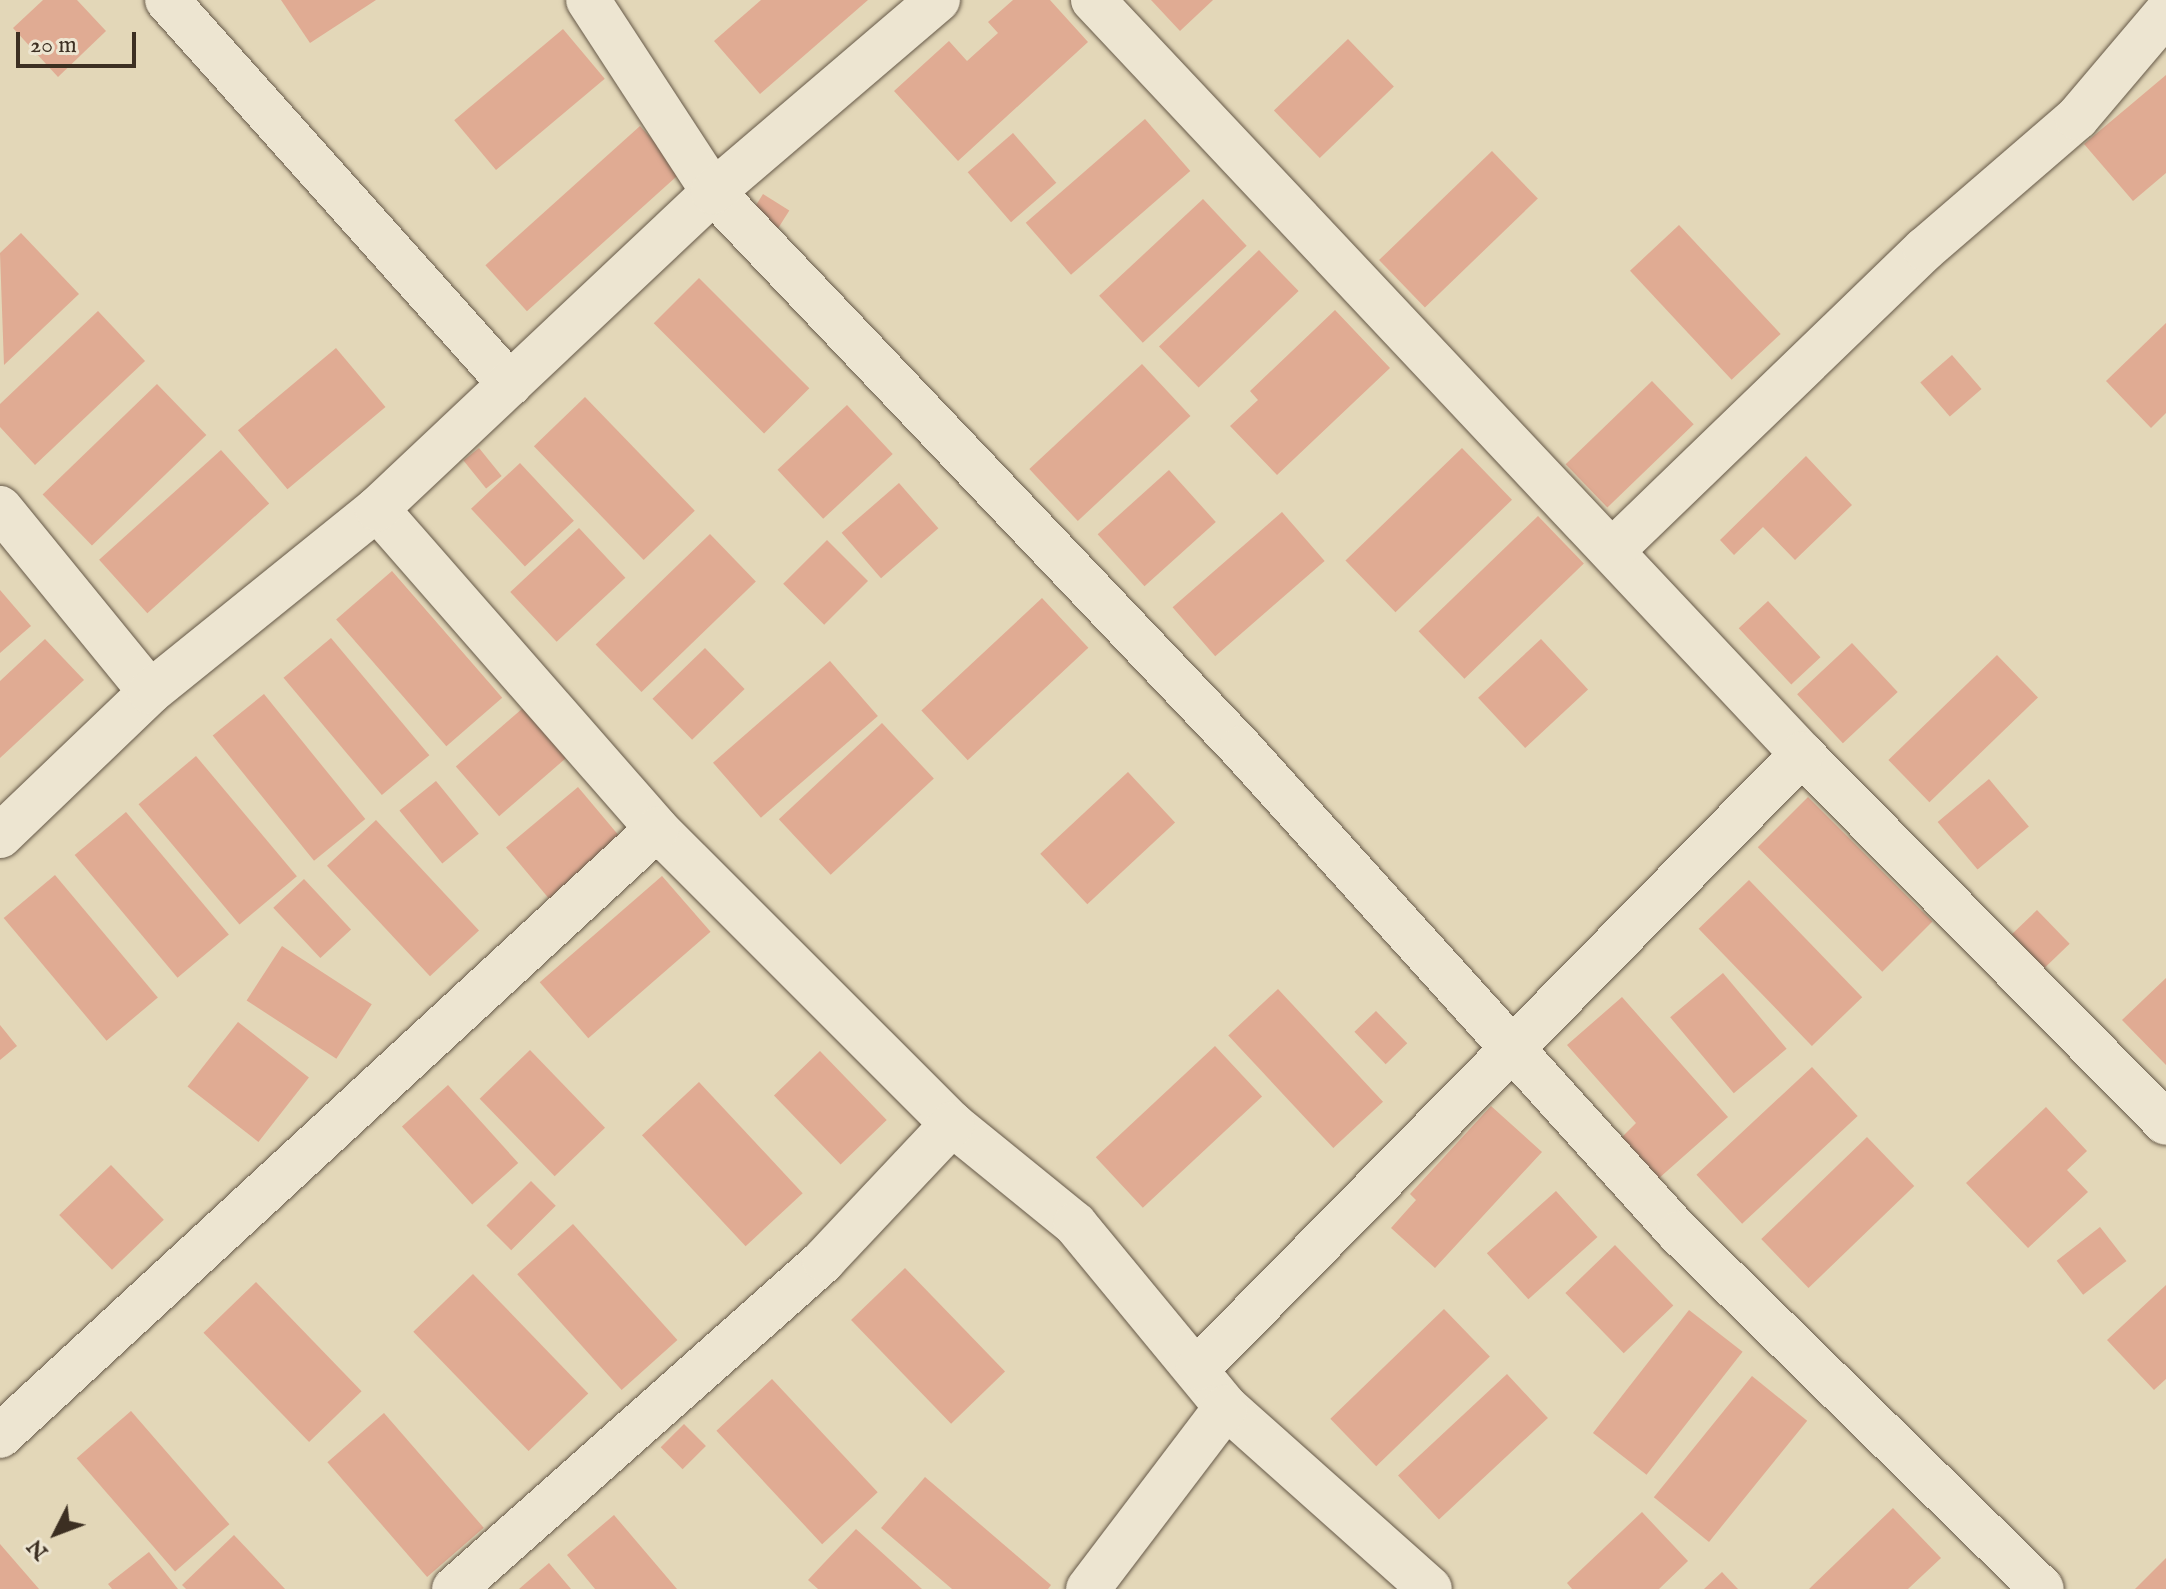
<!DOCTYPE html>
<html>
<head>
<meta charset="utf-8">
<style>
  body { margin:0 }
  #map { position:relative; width:2166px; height:1589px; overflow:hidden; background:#e3d7b8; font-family:"IM FELL English",serif }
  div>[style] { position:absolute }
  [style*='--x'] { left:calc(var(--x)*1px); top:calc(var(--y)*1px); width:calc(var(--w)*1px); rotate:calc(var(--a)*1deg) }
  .building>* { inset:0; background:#e0ab93; transform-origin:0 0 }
  .roads { filter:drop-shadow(0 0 2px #665948) drop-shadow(0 0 2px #665948) }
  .street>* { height:44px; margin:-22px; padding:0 22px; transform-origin:22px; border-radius:22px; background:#ede5d1 }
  span { translate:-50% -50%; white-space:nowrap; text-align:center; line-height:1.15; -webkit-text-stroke:7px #ede5d1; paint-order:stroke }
  .north { position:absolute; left:16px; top:1493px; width:80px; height:80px; -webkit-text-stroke:6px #ede5d1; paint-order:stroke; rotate:228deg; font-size:22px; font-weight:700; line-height:32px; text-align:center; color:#3c2f22 }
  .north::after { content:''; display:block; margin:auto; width:28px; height:36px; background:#3c2f22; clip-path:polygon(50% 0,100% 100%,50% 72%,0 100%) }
  .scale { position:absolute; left:16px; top:32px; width:120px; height:36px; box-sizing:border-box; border:4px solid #3c2f22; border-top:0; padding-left:10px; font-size:24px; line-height:28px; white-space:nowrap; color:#3c2f22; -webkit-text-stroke:6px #ede5d1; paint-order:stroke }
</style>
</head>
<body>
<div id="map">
  <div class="building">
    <i style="clip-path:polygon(43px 0,77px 0,106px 31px,58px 77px,13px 28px)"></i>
    <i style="clip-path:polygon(281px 0,376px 0,310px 43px)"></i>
    <i style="clip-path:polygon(761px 0,868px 0,760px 94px,714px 41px)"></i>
    <i style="clip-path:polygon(1013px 0,1050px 0,1088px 42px,958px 161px,894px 91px,949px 41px,967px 61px,998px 33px,988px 22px)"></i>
    <i style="clip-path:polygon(1151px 0,1213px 0,1180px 31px)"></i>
    <i style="left:563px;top:29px;width:65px;height:142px;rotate:50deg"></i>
    <i style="left:1348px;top:39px;width:66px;height:103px;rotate:46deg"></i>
    <i style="clip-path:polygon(2166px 75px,2166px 173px,2133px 201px,2084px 144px)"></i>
    <i style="left:1145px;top:119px;width:69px;height:158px;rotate:49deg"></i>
    <i style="left:640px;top:126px;width:62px;height:208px;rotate:48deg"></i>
    <i style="left:1013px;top:133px;width:66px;height:60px;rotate:49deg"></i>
    <i style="left:1492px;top:151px;width:66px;height:157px;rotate:46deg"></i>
    <i style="left:763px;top:194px;width:31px;height:26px;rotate:32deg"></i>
    <i style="left:1203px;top:199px;width:64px;height:142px;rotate:47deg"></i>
    <i style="left:1679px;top:225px;width:149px;height:67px;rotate:47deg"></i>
    <i style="clip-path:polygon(21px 233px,79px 294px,4px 365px,0 253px)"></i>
    <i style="left:1259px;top:250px;width:57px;height:139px;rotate:46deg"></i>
    <i style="left:699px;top:278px;width:156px;height:64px;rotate:45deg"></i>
    <i style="clip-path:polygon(1335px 310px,1390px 368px,1277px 475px,1230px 426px,1258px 400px,1250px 391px)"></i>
    <i style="clip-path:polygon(98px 311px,145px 361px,35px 465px,0 427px,0 404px)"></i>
    <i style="clip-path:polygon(2166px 323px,2166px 413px,2151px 428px,2106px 381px)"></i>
    <i style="left:336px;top:348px;width:77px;height:128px;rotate:50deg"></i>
    <i style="left:1952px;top:355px;width:45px;height:42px;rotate:49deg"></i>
    <i style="left:1142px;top:364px;width:71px;height:154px;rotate:47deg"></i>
    <i style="left:1652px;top:381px;width:60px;height:120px;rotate:46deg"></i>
    <i style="left:157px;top:384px;width:71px;height:159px;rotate:46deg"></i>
    <i style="left:585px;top:397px;width:158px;height:71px;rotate:46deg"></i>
    <i style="left:847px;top:405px;width:67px;height:95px;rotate:47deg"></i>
    <i style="left:479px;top:448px;width:36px;height:20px;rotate:51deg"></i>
    <i style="left:1462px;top:448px;width:72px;height:162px;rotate:46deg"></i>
    <i style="left:221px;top:450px;width:72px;height:164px;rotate:48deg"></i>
    <i style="clip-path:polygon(1806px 456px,1852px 505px,1795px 560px,1763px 527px,1734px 555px,1720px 540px)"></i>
    <i style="left:520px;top:463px;width:79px;height:67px;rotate:47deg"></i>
    <i style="left:1169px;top:470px;width:70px;height:96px;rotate:48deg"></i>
    <i style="left:899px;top:483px;width:60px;height:76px;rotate:49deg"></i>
    <i style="left:1282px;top:512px;width:65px;height:145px;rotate:49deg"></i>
    <i style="left:1538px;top:516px;width:66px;height:166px;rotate:46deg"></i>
    <i style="left:579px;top:528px;width:68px;height:94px;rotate:47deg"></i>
    <i style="left:710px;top:534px;width:66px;height:159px;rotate:46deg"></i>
    <i style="left:827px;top:540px;width:58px;height:62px;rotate:45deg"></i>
    <i style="left:392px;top:571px;width:168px;height:74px;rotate:49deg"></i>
    <i style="clip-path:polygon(0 590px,31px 626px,0 653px)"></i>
    <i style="left:1042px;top:598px;width:68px;height:165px;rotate:47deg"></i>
    <i style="left:1768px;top:601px;width:77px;height:40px;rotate:47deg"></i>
    <i style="left:331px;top:638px;width:153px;height:62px;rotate:50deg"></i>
    <i style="clip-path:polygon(45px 639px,84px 680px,0 758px,0 681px)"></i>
    <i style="left:1541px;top:639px;width:69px;height:86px;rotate:47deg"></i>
    <i style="left:1852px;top:643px;width:67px;height:75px;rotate:47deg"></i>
    <i style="left:705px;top:648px;width:57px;height:73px;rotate:46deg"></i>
    <i style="left:1997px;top:655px;width:59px;height:151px;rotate:46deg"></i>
    <i style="left:830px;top:661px;width:73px;height:155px;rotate:49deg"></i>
    <i style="left:264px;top:694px;width:161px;height:66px;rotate:51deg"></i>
    <i style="left:523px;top:708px;width:66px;height:89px;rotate:49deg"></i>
    <i style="left:882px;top:723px;width:76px;height:141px;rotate:47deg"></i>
    <i style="left:196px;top:756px;width:157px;height:75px;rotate:50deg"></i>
    <i style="left:1128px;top:772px;width:69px;height:120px;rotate:47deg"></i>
    <i style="left:1989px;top:779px;width:62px;height:67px;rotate:50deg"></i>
    <i style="left:436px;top:781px;width:68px;height:47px;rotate:51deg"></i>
    <i style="left:578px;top:787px;width:68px;height:94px;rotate:50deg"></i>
    <i style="left:1808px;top:797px;width:176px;height:71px;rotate:45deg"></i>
    <i style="left:126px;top:812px;width:160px;height:67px;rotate:50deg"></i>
    <i style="left:376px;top:820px;width:151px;height:67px;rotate:47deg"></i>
    <i style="left:55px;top:875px;width:160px;height:67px;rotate:50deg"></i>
    <i style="left:662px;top:876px;width:74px;height:162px;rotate:49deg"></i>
    <i style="left:304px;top:879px;width:69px;height:42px;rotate:47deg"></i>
    <i style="left:1749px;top:880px;width:163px;height:70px;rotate:46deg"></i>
    <i style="left:2037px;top:910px;width:47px;height:35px;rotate:46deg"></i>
    <i style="left:282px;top:946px;width:107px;height:65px;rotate:33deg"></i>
    <i style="left:1723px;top:973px;width:99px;height:69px;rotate:50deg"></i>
    <i style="clip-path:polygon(2166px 978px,2166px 1065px,2122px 1020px)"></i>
    <i style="left:1278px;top:989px;width:154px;height:68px;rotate:47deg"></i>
    <i style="clip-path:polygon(1622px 997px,1728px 1117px,1658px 1179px,1621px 1138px,1636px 1123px,1567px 1045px)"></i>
    <i style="left:1376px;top:1011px;width:45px;height:30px;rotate:46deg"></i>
    <i style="left:238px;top:1022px;width:90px;height:82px;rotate:38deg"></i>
    <i style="clip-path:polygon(0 1025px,17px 1046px,0 1060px)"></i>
    <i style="left:1215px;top:1046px;width:69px;height:163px;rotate:47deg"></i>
    <i style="left:530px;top:1050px;width:108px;height:70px;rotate:46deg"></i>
    <i style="left:820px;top:1051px;width:96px;height:64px;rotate:46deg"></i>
    <i style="left:1812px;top:1067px;width:67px;height:158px;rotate:47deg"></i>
    <i style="left:699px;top:1082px;width:152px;height:78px;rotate:47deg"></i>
    <i style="left:448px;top:1085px;width:105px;height:62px;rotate:48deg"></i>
    <i style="clip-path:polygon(1491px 1106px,1542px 1152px,1435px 1268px,1391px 1228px,1416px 1200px,1410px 1194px)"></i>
    <i style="clip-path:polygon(2046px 1107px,2087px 1151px,2067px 1170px,2088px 1192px,2028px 1248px,1966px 1183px)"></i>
    <i style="left:1867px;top:1137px;width:68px;height:147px;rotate:46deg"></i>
    <i style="left:111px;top:1165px;width:76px;height:72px;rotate:46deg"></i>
    <i style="left:531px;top:1181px;width:35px;height:63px;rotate:45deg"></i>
    <i style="left:1556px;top:1191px;width:62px;height:93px;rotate:48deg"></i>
    <i style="left:573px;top:1224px;width:156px;height:75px;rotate:48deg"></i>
    <i style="left:2100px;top:1227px;width:43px;height:55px;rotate:52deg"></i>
    <i style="left:1615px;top:1245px;width:84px;height:69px;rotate:46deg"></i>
    <i style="left:905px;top:1268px;width:144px;height:75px;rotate:46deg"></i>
    <i style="left:473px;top:1274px;width:166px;height:83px;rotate:46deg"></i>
    <i style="left:256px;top:1282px;width:152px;height:73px;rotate:46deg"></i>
    <i style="clip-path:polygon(2166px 1285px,2166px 1379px,2154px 1390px,2107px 1340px)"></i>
    <i style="left:1444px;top:1309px;width:66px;height:158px;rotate:46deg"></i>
    <i style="left:1689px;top:1310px;width:68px;height:156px;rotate:38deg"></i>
    <i style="left:1507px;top:1374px;width:60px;height:149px;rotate:47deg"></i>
    <i style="left:1752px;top:1376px;width:71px;height:156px;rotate:39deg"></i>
    <i style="left:772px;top:1379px;width:155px;height:76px;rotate:47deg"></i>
    <i style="left:131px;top:1411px;width:150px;height:72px;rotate:49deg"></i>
    <i style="left:384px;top:1413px;width:152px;height:75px;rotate:49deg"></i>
    <i style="left:684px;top:1424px;width:31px;height:33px;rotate:45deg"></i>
    <i style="clip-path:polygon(925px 1477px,1051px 1585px,1048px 1589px,952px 1589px,881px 1528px)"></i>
    <i style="clip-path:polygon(1893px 1508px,1941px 1558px,1908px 1589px,1809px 1589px)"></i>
    <i style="clip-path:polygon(1642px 1512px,1688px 1561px,1659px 1589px,1572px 1589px,1567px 1583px)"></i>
    <i style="clip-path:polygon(614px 1515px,677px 1589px,595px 1589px,567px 1555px)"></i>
    <i style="clip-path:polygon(856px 1529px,922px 1589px,818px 1589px,808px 1580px)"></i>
    <i style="clip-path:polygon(234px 1535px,285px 1589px,186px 1589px,182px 1585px)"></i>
    <i style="clip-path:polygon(0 1544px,39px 1589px,0 1589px)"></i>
    <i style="clip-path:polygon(149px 1552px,178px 1589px,112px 1589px,108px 1584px)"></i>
    <i style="clip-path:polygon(2166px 1558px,2166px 1589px,2135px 1589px)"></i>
    <i style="clip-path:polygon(549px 1563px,571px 1589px,519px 1589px)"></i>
    <i style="clip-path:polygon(1722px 1572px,1738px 1589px,1704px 1589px)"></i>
  </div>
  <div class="roads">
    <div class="street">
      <i style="--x:167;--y:0;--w:515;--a:48.23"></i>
      <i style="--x:588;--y:0;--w:229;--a:56.9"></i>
      <i style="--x:713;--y:192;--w:767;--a:46.48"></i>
      <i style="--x:1241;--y:748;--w:654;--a:47.92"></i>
      <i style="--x:1679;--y:1233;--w:508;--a:44.44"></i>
      <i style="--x:1093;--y:0;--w:1035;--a:46.76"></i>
      <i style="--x:1802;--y:754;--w:518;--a:45.39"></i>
      <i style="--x:0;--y:508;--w:237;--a:50.8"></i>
      <i style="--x:377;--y:509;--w:425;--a:48.8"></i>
      <i style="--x:657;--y:829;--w:417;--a:45"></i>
      <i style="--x:952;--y:1124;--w:159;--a:39.1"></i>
      <i style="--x:1075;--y:1224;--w:237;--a:50.5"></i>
      <i style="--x:1226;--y:1407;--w:273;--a:41.7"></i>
      <i style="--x:1612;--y:551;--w:435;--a:-44"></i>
      <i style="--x:1925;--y:249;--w:201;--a:-40.8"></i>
      <i style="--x:2077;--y:118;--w:138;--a:-49.7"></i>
      <i style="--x:0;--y:836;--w:208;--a:-43.8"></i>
      <i style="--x:150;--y:692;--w:292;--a:-38.9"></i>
      <i style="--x:377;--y:509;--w:462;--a:-43.3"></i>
      <i style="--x:713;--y:192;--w:296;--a:-40.5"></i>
      <i style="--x:1198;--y:1368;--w:861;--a:-45.47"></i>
      <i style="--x:0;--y:1436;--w:894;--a:-42.73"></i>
      <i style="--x:454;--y:1589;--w:495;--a:-41.6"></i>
      <i style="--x:824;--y:1260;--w:187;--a:-46.7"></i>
      <i style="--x:1088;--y:1589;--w:228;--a:-52.8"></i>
    </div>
  </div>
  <div class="north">N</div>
  <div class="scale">20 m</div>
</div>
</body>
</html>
